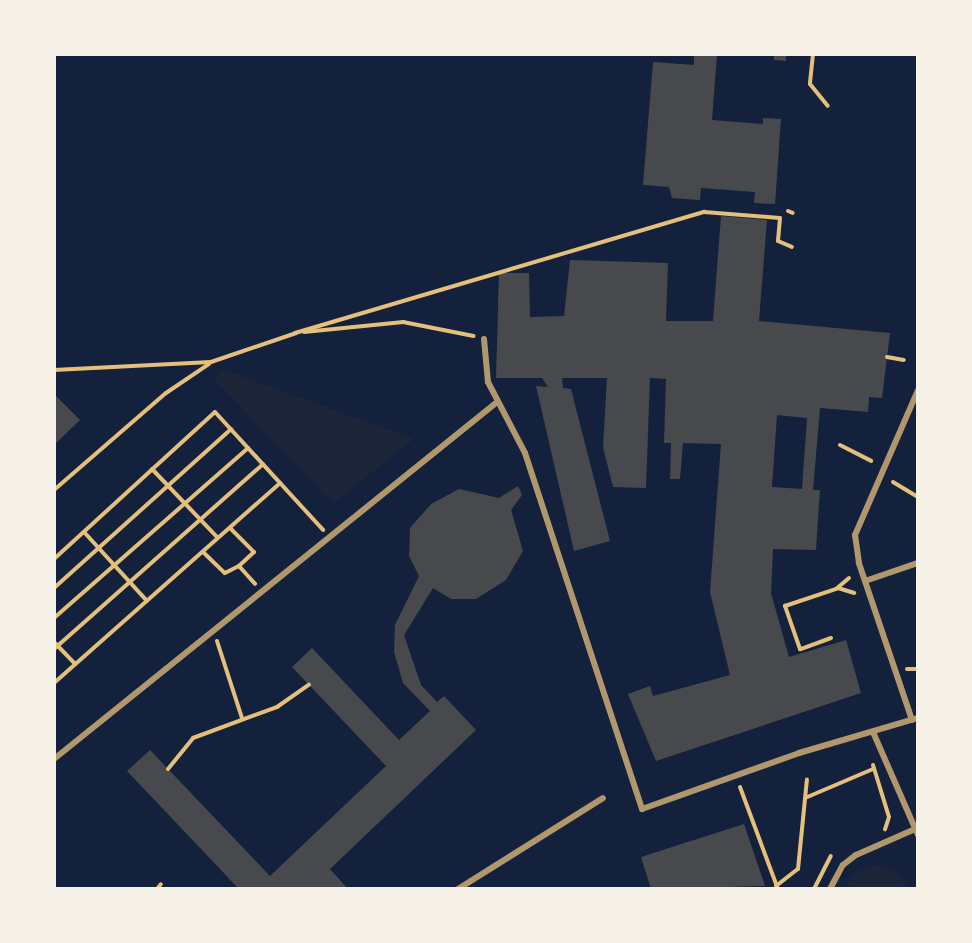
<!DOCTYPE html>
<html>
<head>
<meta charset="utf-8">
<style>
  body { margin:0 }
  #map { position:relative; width:972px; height:943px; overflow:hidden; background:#14213d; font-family:Signika,sans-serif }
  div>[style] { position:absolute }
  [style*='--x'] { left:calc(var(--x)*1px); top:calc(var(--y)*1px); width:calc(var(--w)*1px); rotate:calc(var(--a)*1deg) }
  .green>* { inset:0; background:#1d2539 }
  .building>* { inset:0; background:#48494c }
  .path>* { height:4px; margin:-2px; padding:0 2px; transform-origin:2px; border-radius:2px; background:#e5c07b }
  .service>* { height:6px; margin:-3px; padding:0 3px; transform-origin:3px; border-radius:3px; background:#b1986c }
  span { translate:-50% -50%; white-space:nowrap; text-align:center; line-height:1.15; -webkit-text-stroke:8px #f6f1e7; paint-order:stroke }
  .frame { position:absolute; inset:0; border:56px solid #f6f1e7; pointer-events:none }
</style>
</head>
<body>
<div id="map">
  <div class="green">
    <i style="clip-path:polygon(224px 370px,414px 439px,333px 503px,214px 379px)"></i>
    <i style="clip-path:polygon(879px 865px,899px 873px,909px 889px,843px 889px,858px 870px)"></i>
  </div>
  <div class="building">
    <i style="clip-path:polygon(694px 54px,717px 54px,712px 120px,763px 124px,763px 118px,781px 119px,775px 204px,754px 203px,755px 192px,701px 188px,700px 200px,672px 198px,669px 187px,643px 185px,653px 62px,694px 65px)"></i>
    <i style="clip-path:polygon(774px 54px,786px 54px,786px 61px,774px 60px)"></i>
    <i style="clip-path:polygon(evenodd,721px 216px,767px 220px,759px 321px,890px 333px,882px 398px,869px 397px,868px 412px,820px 408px,813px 490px,820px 490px,816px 550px,773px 549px,771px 593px,789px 657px,846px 640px,861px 693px,656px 761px,628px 694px,650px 686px,653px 696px,730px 675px,710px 592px,721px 444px,683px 443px,680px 479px,670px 479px,671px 443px,664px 443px,666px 379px,650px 378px,646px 488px,613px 487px,603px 447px,607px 378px,562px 378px,563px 388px,571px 389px,610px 541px,574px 551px,536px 386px,548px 387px,542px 378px,496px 378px,499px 273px,529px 273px,530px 317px,564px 316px,570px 260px,668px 263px,666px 321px,713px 321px,721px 216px,777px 415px,807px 418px,802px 489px,772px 487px,777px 415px)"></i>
    <i style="clip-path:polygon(54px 394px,80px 420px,54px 445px)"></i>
    <i style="clip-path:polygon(518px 486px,522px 495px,511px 510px,523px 551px,506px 580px,476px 599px,451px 599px,433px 588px,404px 635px,421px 685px,437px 702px,444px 696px,476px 730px,330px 869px,348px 889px,239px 889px,127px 771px,150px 750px,270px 876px,386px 766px,292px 667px,312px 648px,399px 740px,430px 711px,403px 683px,394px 652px,395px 625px,419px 576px,409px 556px,410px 528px,431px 504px,459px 489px,499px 498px)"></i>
    <i style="clip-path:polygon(744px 824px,765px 886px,651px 889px,641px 857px)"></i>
  </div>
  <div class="path">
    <i style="--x:813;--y:54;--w:30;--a:96"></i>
    <i style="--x:810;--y:84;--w:28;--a:51"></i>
    <i style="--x:788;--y:211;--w:5;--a:22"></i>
    <i style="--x:304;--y:332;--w:100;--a:-5.8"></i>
    <i style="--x:403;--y:322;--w:72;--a:11.2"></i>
    <i style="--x:295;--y:333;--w:427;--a:-16.5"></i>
    <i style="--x:704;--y:212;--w:76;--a:4.5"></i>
    <i style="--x:780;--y:218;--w:23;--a:95"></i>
    <i style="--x:778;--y:241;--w:15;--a:23"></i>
    <i style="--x:887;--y:357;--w:17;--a:10"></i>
    <i style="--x:54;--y:370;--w:157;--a:-2.9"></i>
    <i style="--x:211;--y:362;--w:90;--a:-18.8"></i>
    <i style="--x:840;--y:445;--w:35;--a:27"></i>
    <i style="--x:152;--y:469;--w:95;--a:46.3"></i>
    <i style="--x:893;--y:482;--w:29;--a:31"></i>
    <i style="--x:54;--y:490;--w:148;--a:-40.9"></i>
    <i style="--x:166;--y:393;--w:52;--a:-34"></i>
    <i style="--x:230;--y:528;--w:34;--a:45"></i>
    <i style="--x:254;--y:552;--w:21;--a:137"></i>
    <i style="--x:239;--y:566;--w:24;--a:48"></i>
    <i style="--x:84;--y:532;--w:93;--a:47.6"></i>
    <i style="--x:203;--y:552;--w:30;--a:44"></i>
    <i style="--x:225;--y:573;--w:16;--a:-27"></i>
    <i style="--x:54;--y:559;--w:218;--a:-42.4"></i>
    <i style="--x:215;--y:412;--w:160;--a:47.5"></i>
    <i style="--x:54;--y:588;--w:238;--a:-41.9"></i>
    <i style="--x:838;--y:588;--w:17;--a:17"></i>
    <i style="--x:54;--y:618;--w:258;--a:-41.2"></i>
    <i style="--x:831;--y:638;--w:33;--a:160"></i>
    <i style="--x:800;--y:649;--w:46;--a:-109.2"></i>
    <i style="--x:785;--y:606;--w:54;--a:-18.4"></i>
    <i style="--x:836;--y:589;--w:17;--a:-40"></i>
    <i style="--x:217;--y:641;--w:81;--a:72"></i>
    <i style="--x:54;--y:642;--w:30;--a:46"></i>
    <i style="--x:54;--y:649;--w:279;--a:-41.5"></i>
    <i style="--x:907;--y:669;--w:11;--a:0"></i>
    <i style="--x:54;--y:683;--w:302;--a:-41.5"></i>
    <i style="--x:873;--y:765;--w:54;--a:72.9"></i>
    <i style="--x:889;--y:817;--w:13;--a:108"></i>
    <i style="--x:168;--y:769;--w:40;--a:-51"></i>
    <i style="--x:193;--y:738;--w:90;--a:-20.3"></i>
    <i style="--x:277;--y:707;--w:39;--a:-35"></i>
    <i style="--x:740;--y:787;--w:109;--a:69.6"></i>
    <i style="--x:805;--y:798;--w:74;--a:-23.1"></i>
    <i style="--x:776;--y:886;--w:28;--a:-38"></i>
    <i style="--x:798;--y:869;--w:90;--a:-84.3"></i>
    <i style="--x:157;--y:889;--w:6;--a:-51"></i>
    <i style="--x:814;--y:889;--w:37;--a:-63"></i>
  </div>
  <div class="service">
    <i style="--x:484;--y:339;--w:43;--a:84.7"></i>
    <i style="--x:488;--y:382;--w:80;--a:62.5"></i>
    <i style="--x:525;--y:453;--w:375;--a:71.8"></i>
    <i style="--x:642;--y:809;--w:167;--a:-19.6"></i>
    <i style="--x:799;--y:753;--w:124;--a:-16.4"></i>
    <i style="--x:865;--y:581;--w:56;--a:-18.8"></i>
    <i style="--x:912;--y:720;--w:166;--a:-108.7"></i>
    <i style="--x:859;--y:563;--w:28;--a:-98"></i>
    <i style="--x:855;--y:535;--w:158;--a:-66.5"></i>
    <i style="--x:873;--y:732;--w:112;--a:66.4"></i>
    <i style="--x:54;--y:759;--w:568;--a:-38.85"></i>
    <i style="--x:458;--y:889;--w:171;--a:-32.1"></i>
    <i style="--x:830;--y:889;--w:27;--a:-62"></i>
    <i style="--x:843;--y:865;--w:16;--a:-38"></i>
    <i style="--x:856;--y:855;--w:64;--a:-23.8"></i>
  </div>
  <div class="frame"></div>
</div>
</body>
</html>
